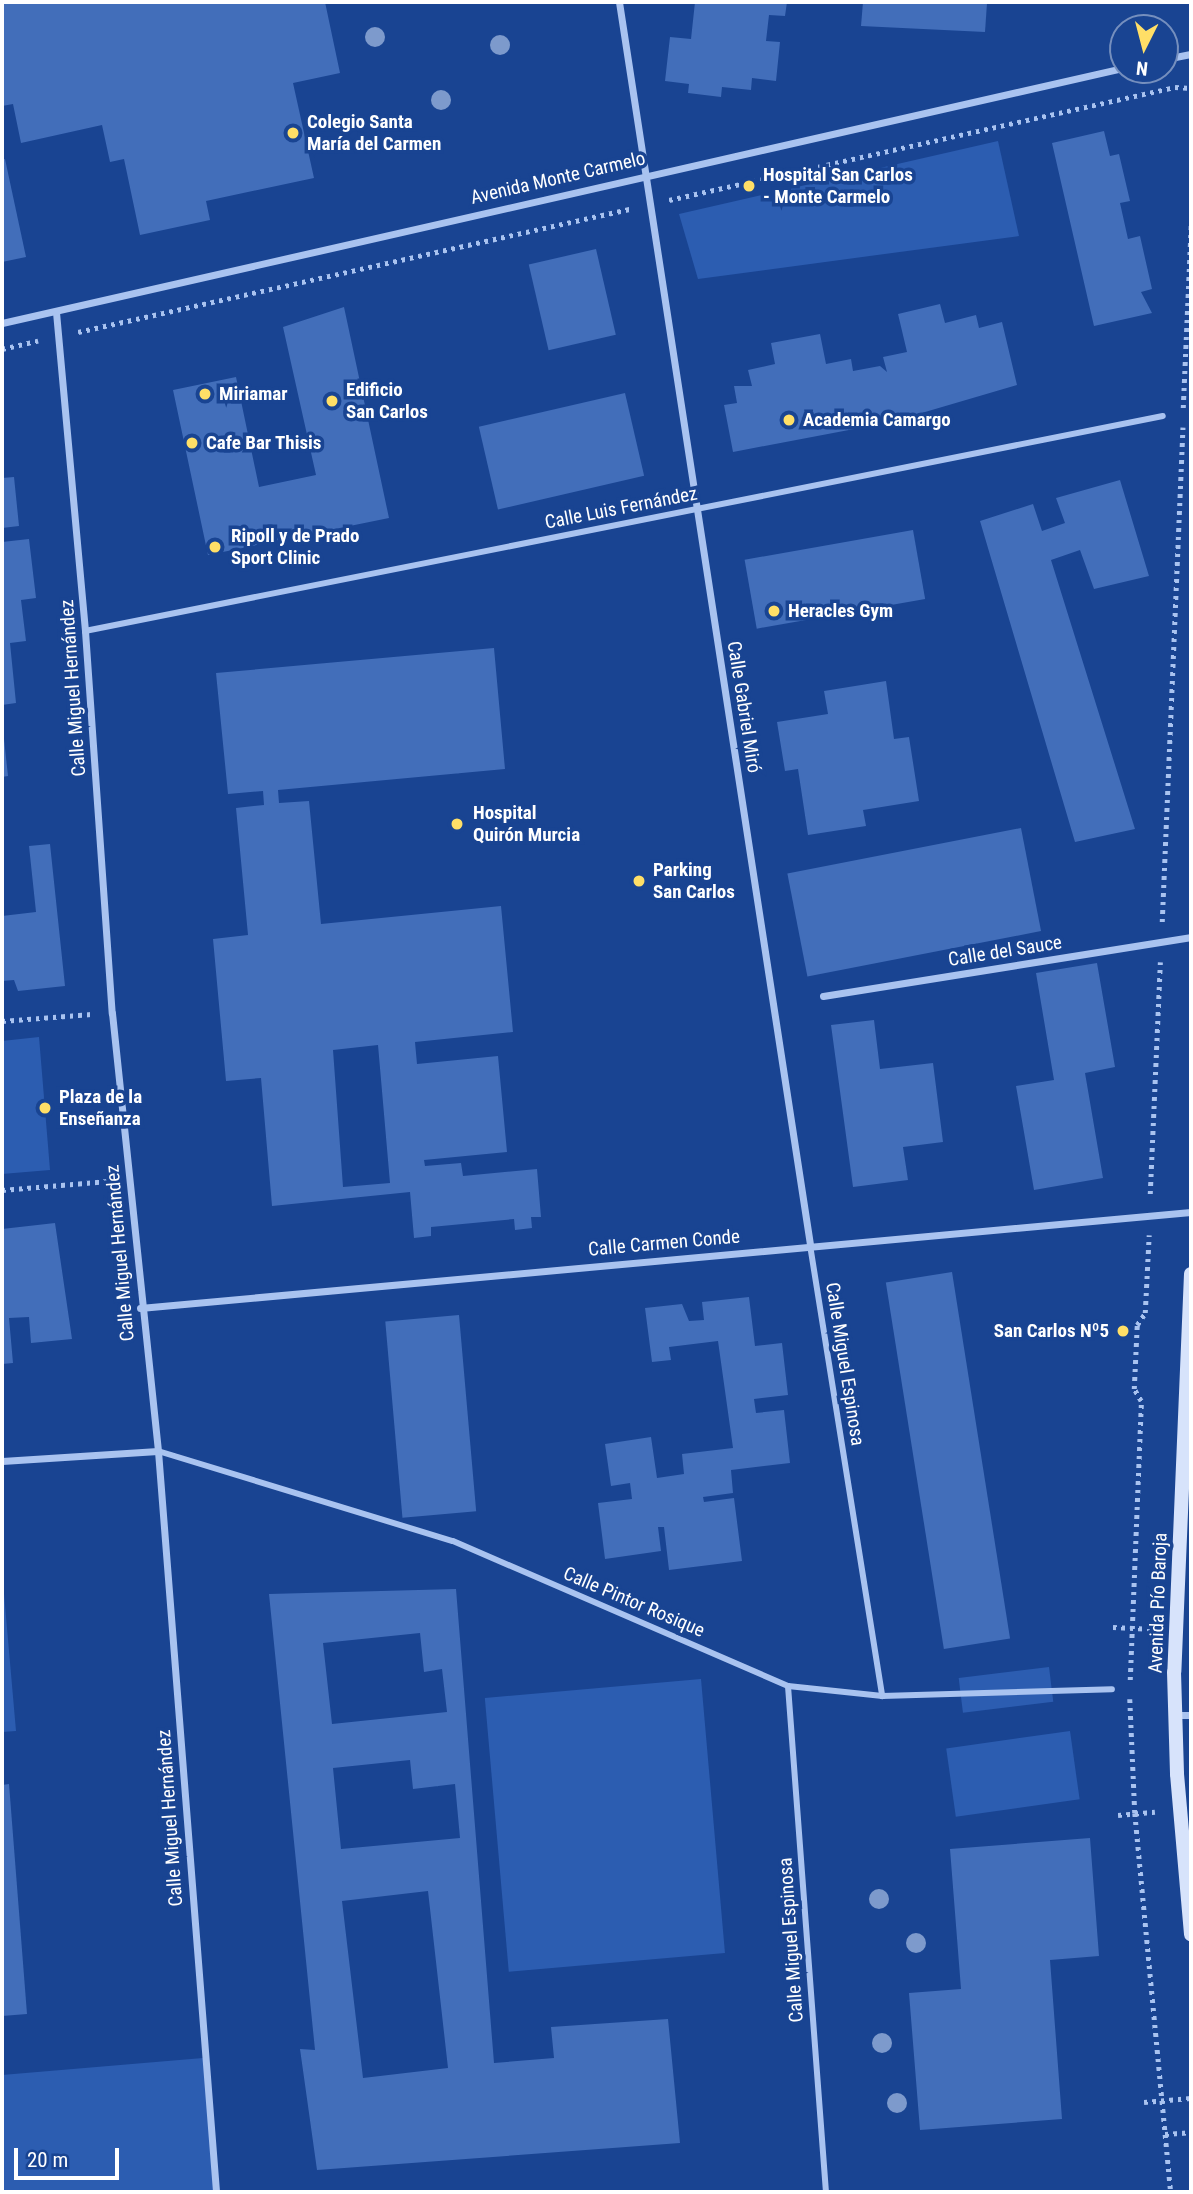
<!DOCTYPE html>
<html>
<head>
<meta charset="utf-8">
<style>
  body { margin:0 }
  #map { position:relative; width:1193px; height:2194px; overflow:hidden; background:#194492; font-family:"Roboto Condensed",sans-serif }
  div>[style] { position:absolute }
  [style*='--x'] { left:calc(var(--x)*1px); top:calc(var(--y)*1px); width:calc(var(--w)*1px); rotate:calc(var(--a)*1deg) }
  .green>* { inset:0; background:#2c5db1; transform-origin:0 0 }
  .building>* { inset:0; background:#426eba; transform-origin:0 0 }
  .path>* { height:4.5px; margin-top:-2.25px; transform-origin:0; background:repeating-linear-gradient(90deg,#a9c3f0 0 3.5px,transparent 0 8.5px) }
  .pedestrian>* { height:6px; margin:-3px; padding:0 3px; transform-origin:3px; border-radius:3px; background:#a9c3f0 }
  .minor>* { height:7px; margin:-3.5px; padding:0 3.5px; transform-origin:3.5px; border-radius:3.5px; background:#a9c3f0 }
  .secondary>* { height:14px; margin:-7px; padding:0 7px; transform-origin:7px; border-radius:7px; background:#d7e3fb }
  .trees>* { width:20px; height:20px; margin:-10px; border-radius:50%; background:#7d9acc }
  .dots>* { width:19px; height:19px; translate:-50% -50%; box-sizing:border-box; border:4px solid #194492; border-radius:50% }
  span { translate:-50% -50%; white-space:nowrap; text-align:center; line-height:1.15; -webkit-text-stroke:7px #194492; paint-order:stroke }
  .poi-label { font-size:19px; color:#fff; font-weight:700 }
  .left { translate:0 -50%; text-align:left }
  .right { translate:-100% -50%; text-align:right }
  .street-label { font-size:19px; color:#fff }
  .frame { position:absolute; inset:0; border:4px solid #fff; pointer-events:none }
  .north { position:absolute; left:1109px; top:14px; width:70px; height:70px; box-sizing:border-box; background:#194492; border:2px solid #758fbe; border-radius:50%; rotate:186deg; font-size:19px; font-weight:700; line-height:28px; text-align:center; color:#fff }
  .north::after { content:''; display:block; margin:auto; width:24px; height:32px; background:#ffdf67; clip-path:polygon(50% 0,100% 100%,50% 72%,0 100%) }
  .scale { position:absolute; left:14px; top:2148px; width:105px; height:32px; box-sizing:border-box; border:4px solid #fff; border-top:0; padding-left:9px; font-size:21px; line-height:24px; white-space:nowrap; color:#fff; -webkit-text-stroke:5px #194492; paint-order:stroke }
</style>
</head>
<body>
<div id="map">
  <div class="green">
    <i style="clip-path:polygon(998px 141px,1019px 236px,698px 279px,679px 214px)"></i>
    <i style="clip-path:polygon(39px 1037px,50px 1170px,2px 1174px,2px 1041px)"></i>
    <i style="clip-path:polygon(2px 1571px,16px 1731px,2px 1732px)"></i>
    <i style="left:1049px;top:1667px;width:35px;height:91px;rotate:83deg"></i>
    <i style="left:701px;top:1679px;width:275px;height:217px;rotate:85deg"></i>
    <i style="left:1070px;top:1731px;width:69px;height:125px;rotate:82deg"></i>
    <i style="clip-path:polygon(203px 2058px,216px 2192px,2px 2192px,2px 2075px)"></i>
  </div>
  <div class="building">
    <i style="clip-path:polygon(2px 2px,325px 2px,340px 73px,293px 83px,314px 178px,206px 201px,210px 220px,140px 235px,124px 159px,110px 162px,102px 125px,21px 143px,13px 104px,2px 106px)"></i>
    <i style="clip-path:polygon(695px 2px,787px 2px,785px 16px,769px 15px,766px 41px,780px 42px,776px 81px,752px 78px,751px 90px,722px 87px,721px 97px,688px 93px,689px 84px,665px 81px,670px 37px,691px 39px)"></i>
    <i style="clip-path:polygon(863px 2px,987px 3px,985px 32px,861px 26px)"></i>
    <i style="clip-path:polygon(1104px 131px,1110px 156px,1119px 154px,1130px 201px,1120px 203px,1128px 239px,1140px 236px,1152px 289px,1141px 292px,1152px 313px,1094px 326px,1052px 143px)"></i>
    <i style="clip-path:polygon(5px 159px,26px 257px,2px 262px,2px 160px)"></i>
    <i style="left:596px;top:249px;width:88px;height:69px;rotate:77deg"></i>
    <i style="clip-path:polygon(940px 304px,945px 323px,976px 315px,979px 328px,1002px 322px,1017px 385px,891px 422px,733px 452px,724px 405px,737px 403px,734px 386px,752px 386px,748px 370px,775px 364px,771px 343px,820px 334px,826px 364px,851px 359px,853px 371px,880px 366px,887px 372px,883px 357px,907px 352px,898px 314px)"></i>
    <i style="clip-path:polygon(344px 307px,389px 518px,208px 555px,173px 390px,236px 377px,259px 487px,316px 475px,283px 327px)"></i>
    <i style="left:625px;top:393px;width:85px;height:150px;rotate:77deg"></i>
    <i style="clip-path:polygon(14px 477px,19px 526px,2px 528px,2px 478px)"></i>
    <i style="clip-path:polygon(1120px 480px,1149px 576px,1094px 589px,1080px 550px,1051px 560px,1135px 829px,1075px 842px,980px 521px,1033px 504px,1042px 531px,1065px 523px,1056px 498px)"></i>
    <i style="left:913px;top:530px;width:70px;height:171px;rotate:80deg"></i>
    <i style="clip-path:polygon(29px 539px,36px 598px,21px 600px,26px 641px,10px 643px,16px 703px,2px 705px,2px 542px)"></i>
    <i style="clip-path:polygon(evenodd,494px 648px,505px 769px,278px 790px,279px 803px,309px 801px,321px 924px,501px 906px,513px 1032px,415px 1042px,417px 1064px,498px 1056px,507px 1152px,424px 1160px,425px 1166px,461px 1163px,463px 1176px,537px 1169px,541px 1217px,531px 1217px,532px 1228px,515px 1230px,514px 1219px,431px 1227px,431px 1236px,414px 1238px,410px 1192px,272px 1206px,261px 1078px,226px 1081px,213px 939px,248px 935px,236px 808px,264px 805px,263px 791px,228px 794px,216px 673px,494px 648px,378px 1045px,390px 1183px,343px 1187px,333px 1050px,378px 1045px)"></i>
    <i style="clip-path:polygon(886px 681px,894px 739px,909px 737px,919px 801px,863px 810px,866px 826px,808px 835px,798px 769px,785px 771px,777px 722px,828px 714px,824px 691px)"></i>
    <i style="clip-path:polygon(4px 739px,8px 776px,2px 777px,2px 740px)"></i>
    <i style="left:1021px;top:828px;width:105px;height:238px;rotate:79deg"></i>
    <i style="clip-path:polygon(50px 844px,65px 986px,18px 991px,14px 980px,2px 981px,2px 916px,36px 912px,29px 846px)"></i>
    <i style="clip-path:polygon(1097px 963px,1115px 1067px,1085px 1073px,1103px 1178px,1034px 1190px,1016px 1086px,1054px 1080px,1036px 973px)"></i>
    <i style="clip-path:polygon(874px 1020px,880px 1069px,933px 1063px,943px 1142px,903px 1147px,908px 1180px,853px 1187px,831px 1025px)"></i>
    <i style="clip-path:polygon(55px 1223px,72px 1339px,31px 1343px,29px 1317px,9px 1318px,13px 1363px,2px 1364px,2px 1229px)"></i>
    <i style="left:952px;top:1272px;width:371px;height:67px;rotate:81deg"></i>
    <i style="clip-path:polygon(749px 1297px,755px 1346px,782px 1343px,788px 1395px,754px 1399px,756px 1413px,784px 1410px,790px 1463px,731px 1470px,733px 1493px,703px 1497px,704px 1502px,734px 1498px,742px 1561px,669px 1570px,664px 1527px,658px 1527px,661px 1551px,605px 1559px,598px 1503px,632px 1499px,630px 1483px,611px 1486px,605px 1444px,651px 1437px,657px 1478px,684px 1474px,682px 1454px,733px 1448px,718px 1341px,669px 1347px,671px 1360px,652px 1362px,645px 1308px,682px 1304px,689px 1321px,704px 1320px,702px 1302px)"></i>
    <i style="left:459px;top:1315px;width:197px;height:74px;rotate:85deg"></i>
    <i style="clip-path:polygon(evenodd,456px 1589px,494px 2063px,554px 2058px,551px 2027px,668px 2019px,680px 2143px,317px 2170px,300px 2049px,315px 2050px,269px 1594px,456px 1589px,420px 1633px,424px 1672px,442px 1669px,447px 1712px,332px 1724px,323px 1643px,420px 1633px,456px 1589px,410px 1760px,413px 1789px,455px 1784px,460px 1838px,341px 1849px,333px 1768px,410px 1760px,456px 1589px,428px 1891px,448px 2068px,363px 2078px,342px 1901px,428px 1891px)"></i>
    <i style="clip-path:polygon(9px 1784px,27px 2014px,2px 2016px,2px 1785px)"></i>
    <i style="clip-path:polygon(1090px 1838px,1099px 1956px,1050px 1960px,1062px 2119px,920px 2130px,909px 1993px,961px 1989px,950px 1849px)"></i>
  </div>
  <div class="path">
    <i style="--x:669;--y:200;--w:518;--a:-12.59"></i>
    <i style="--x:1175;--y:87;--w:16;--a:4"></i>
    <i style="--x:78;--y:332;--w:565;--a:-12.58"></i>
    <i style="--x:2;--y:349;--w:37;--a:-13"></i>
    <i style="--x:1183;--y:408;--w:185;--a:-87.5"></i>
    <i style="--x:1162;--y:922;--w:495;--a:-87.6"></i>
    <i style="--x:2;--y:1021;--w:90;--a:-4.4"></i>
    <i style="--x:2;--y:1190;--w:107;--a:-4.8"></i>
    <i style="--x:1150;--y:1194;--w:232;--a:-87.5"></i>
    <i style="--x:1113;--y:1627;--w:41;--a:2.8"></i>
    <i style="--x:1130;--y:1680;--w:279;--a:-87.7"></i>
    <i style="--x:1141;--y:1401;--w:14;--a:-120"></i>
    <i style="--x:1134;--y:1389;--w:64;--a:-87.3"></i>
    <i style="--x:1137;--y:1325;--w:14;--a:-56"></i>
    <i style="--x:1145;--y:1313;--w:78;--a:-87.1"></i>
    <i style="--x:1130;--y:1699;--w:114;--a:87.5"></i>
    <i style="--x:1135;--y:1813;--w:381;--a:84.6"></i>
    <i style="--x:1118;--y:1815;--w:37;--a:-5"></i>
    <i style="--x:1144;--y:2102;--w:47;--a:-4.9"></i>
    <i style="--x:1165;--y:2134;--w:26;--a:-4"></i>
  </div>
  <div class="pedestrian">
    <i style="--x:85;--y:631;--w:1099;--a:-11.28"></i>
    <i style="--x:810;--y:1245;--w:457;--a:80.9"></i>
    <i style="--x:158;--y:1451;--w:308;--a:17"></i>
    <i style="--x:453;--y:1541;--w:365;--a:23.4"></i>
    <i style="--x:788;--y:1686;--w:95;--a:6.1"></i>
    <i style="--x:882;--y:1696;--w:230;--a:-1.7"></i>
    <i style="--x:788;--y:1686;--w:507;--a:85.71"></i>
  </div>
  <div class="minor">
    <i style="--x:619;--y:2;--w:1258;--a:81.26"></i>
    <i style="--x:1165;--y:59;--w:26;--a:-11"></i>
    <i style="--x:56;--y:312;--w:320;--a:84.8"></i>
    <i style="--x:85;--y:631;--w:383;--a:86"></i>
    <i style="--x:112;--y:1013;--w:440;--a:84"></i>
    <i style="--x:158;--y:1451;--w:743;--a:85.52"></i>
    <i style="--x:2;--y:323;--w:1150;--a:-12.82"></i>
    <i style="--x:823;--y:996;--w:373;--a:-9.1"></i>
    <i style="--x:140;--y:1308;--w:1055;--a:-5.22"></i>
    <i style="--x:2;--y:1461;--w:156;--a:-3.7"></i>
    <i style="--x:1175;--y:1715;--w:16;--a:0"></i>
  </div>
  <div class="secondary">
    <i style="--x:1191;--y:1274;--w:398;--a:92.4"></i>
    <i style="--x:1174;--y:1672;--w:102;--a:88.3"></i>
    <i style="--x:1177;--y:1774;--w:161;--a:85"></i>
  </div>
  <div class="trees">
    <i style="left:375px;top:37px"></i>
    <i style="left:500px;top:45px"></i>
    <i style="left:441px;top:100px"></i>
    <i style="left:879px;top:1899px"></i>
    <i style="left:916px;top:1943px"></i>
    <i style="left:882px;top:2043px"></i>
    <i style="left:897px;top:2103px"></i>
  </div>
  <div class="dots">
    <i style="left:293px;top:133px;background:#ffdf67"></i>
    <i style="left:749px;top:186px;background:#ffdf67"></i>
    <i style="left:205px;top:394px;background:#ffdf67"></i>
    <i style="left:332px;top:401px;background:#ffdf67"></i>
    <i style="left:789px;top:420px;background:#ffdf67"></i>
    <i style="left:192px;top:443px;background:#ffdf67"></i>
    <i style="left:215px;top:547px;background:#ffdf67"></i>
    <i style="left:774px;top:611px;background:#ffdf67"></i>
    <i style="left:457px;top:824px;background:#ffdf67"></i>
    <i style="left:639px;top:881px;background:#ffdf67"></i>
    <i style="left:45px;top:1108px;background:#ffdf67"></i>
    <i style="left:1123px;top:1331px;background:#ffdf67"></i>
  </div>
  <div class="poi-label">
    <span class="left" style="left:307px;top:133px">Colegio Santa<br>María del Carmen</span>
    <span class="left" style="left:763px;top:186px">Hospital San Carlos<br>- Monte Carmelo</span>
    <span class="left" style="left:346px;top:401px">Edificio<br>San Carlos</span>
    <span class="left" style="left:219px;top:394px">Miriamar</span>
    <span class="left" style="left:803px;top:420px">Academia Camargo</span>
    <span class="left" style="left:206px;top:443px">Cafe Bar Thisis</span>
    <span class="left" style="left:231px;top:547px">Ripoll y de Prado<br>Sport Clinic</span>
    <span class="left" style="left:788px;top:611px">Heracles Gym</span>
    <span class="left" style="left:473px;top:824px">Hospital<br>Quirón Murcia</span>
    <span class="left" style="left:653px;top:881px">Parking<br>San Carlos</span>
    <span class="left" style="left:59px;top:1108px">Plaza de la<br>Enseñanza</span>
    <span class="right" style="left:1109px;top:1331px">San Carlos Nº5</span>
  </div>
  <div class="street-label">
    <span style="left:558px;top:178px;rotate:-13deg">Avenida Monte Carmelo</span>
    <span style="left:621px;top:508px;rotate:-11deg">Calle Luis Fernández</span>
    <span style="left:73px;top:688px;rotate:-94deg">Calle Miguel Hernández</span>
    <span style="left:744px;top:707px;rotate:81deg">Calle Gabriel Miró</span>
    <span style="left:1005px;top:951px;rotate:-9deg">Calle del Sauce</span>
    <span style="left:664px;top:1243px;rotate:-5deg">Calle Carmen Conde</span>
    <span style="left:120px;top:1253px;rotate:-95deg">Calle Miguel Hernández</span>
    <span style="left:845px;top:1364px;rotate:81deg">Calle Miguel Espinosa</span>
    <span style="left:634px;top:1602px;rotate:23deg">Calle Pintor Rosique</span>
    <span style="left:1158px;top:1603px;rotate:-88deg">Avenida Pío Baroja</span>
    <span style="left:170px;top:1818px;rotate:-94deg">Calle Miguel Hernández</span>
    <span style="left:791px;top:1940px;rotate:-94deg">Calle Miguel Espinosa</span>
  </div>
  <div class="frame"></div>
  <div class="north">N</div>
  <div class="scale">20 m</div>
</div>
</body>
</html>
